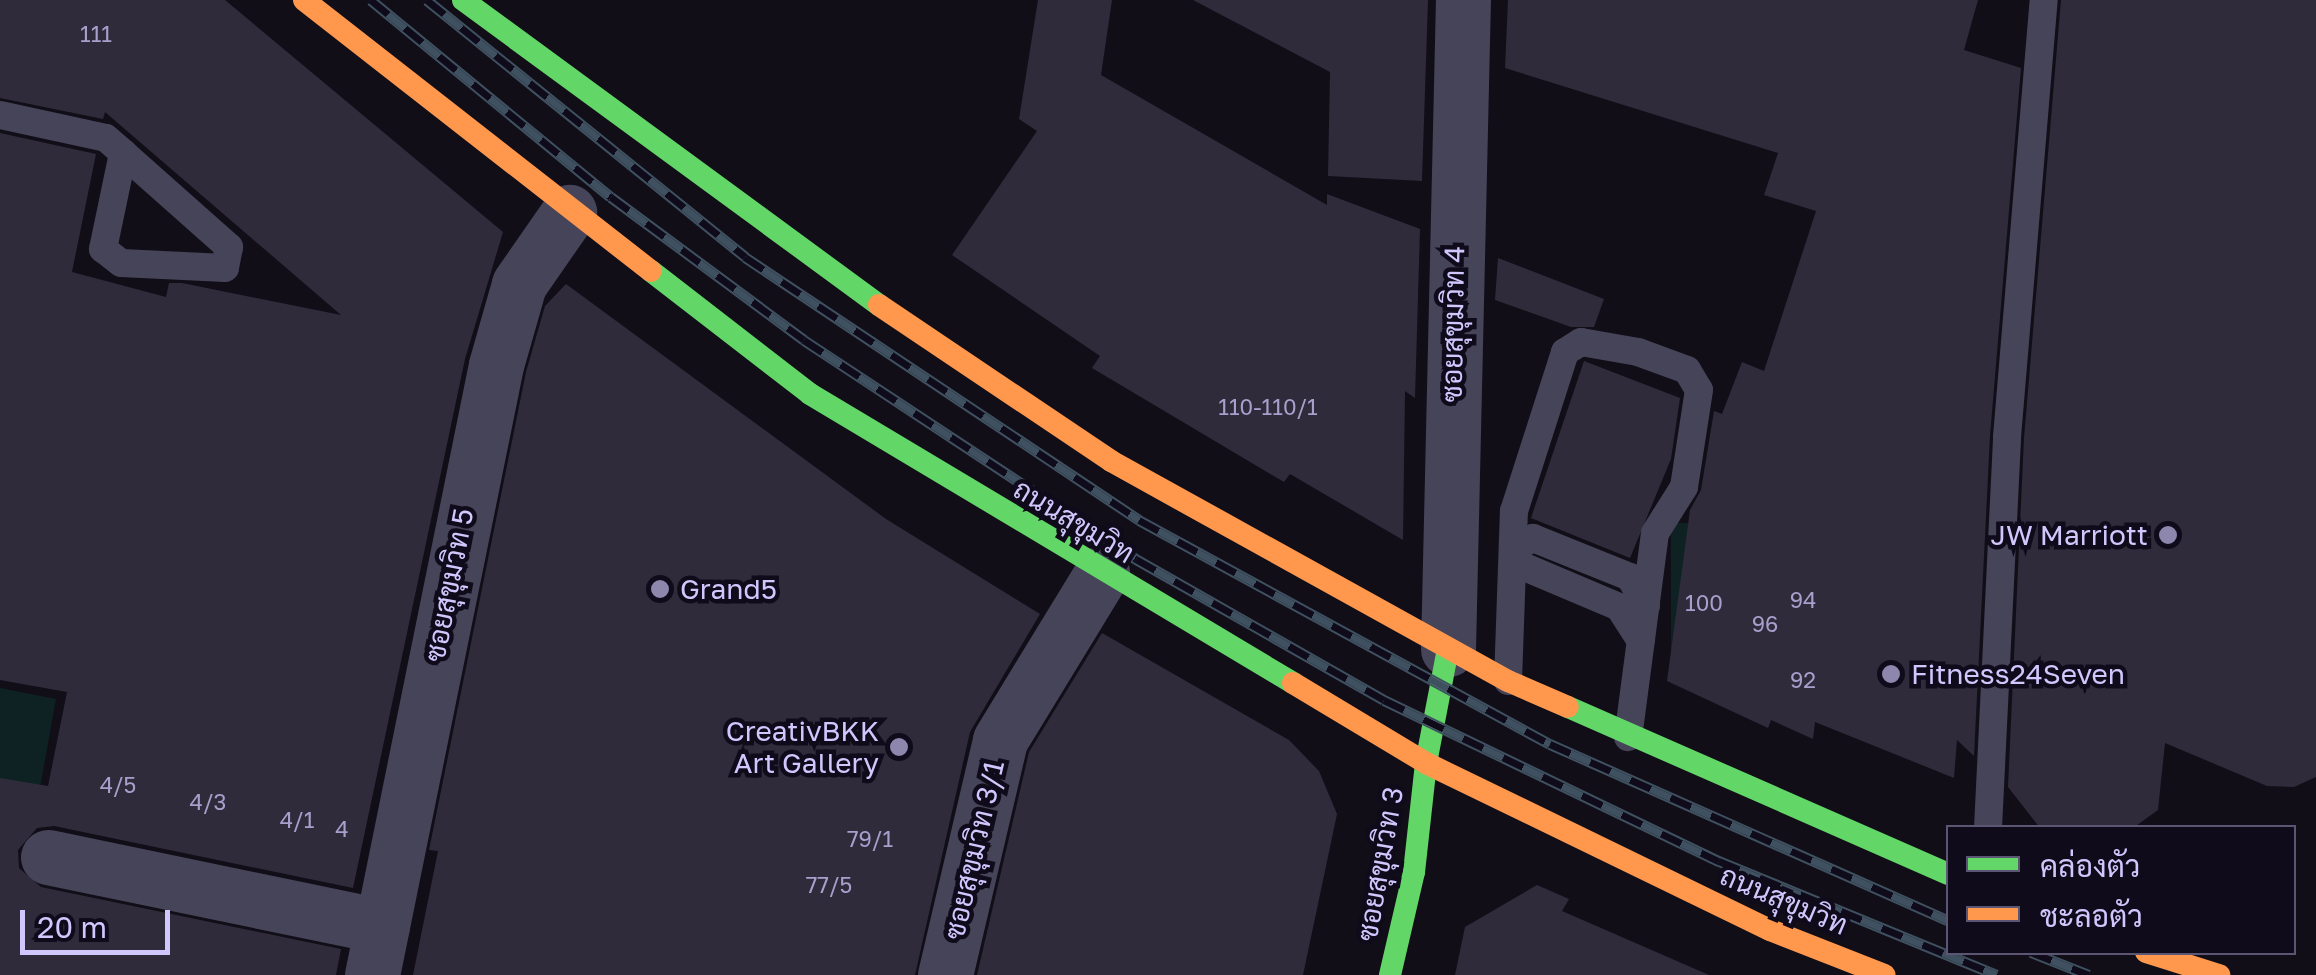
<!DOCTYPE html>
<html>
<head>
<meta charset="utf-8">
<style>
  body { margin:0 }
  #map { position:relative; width:2316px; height:975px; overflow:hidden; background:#110e18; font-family:"Golos Text",Sarabun,sans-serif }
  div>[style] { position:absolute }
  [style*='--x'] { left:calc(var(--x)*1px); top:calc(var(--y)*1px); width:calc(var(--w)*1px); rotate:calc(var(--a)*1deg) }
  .green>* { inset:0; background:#0f2223; transform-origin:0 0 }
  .building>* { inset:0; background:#2f2b3b }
  .lane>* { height:28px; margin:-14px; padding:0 14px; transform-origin:14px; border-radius:14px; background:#464459 }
  .street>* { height:55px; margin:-27.5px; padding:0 27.5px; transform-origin:27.5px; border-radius:27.5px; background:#464459 }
  .fast>* { height:22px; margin:-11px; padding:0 11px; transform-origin:11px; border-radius:11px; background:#63d668 }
  .slow>* { height:22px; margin:-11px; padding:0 11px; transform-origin:11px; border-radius:11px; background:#ff974d }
  .rail>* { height:11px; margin-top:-5.5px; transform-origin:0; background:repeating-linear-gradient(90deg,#0f0b1b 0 22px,#3f5160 0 44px); box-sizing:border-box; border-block:2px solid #3f5160 }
  .dots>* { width:28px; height:28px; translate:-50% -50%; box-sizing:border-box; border:5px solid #0f0b1b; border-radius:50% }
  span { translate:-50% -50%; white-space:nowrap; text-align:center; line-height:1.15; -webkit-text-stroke:9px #0f0b1b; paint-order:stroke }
  .number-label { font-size:22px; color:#a8a0cc }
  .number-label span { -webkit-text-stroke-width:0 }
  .street-label { font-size:28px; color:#d0c7fd }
  .poi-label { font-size:28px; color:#d0c7fd }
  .right { translate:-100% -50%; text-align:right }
  .left { translate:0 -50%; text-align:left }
  .legend { position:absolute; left:1946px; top:825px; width:350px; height:130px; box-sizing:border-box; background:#0f0b1b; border:2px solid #5c5675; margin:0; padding:12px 18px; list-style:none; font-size:30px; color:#d0c7fd }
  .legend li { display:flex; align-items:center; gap:20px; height:50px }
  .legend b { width:50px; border:2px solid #5c5675 }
  .scale { position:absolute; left:20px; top:910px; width:150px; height:45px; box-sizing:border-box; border:5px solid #d0c7fd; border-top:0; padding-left:12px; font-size:30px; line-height:35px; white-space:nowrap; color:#d0c7fd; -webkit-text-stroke:8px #0f0b1b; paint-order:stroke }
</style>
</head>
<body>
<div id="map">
  <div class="green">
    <i style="left:1671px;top:523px;width:17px;height:147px"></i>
    <i style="clip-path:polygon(0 688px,56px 699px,38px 799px,0 794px)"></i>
  </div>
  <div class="building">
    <i style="clip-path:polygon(0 0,225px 0,503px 232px,465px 359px,353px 888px,54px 826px,37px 828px,18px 850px,19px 868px,41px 887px,341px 949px,336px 975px,0 975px,0 778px,48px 786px,67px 692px,0 680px,0 133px,96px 154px,72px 272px,166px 297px,169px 283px,182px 283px,341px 315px,105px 112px,103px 119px,0 98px)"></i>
    <i style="clip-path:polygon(1038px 0,1112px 0,1101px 75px,1327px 205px,1327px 194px,1420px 229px,1415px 398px,1405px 391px,1403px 540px,1290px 474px,1284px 482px,1092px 368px,1100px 356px,952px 255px,1037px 131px,1019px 119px)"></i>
    <i style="clip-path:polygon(1193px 0,1428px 0,1422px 181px,1328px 176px,1330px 72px)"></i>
    <i style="clip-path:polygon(1508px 0,1978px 0,1964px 50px,2021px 68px,1990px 436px,1974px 756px,1957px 740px,1954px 778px,1815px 722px,1813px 739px,1771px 720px,1768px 728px,1667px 681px,1690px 510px,1701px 490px,1714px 411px,1722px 414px,1742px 362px,1764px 371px,1816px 211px,1764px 195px,1778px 153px,1505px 68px)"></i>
    <i style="clip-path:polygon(2061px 0,2316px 0,2316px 777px,2294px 787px,2267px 786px,2165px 743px,2158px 810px,2133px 828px,2040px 828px,2008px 787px,2024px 438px)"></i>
    <i style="clip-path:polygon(1498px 258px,1604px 299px,1594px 327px,1571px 327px,1495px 300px)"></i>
    <i style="clip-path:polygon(566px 284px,886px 519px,1040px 614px,970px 732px,915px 975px,413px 975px,438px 851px,429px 850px,526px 372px,545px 306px)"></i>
    <i style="clip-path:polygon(1584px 361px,1680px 398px,1671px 459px,1630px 558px,1531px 518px)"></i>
    <i style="clip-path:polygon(1102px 633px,1289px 740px,1319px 771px,1337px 814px,1303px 975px,977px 975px,1029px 752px)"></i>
    <i style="clip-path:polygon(1537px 885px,1569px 899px,1562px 911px,1709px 975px,1455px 975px,1465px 927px)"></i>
  </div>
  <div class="lane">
    <i style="--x:0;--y:115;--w:108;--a:12.2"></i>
    <i style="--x:106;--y:138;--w:23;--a:41"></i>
    <i style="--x:123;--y:153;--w:142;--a:41.6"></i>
    <i style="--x:229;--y:247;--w:21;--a:101"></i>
    <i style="--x:225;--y:268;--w:104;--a:-177.2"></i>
    <i style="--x:121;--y:263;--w:23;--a:-142"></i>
    <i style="--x:103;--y:249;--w:98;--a:-78.2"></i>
    <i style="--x:1513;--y:549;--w:23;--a:-29"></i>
    <i style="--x:1533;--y:538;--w:105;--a:21.9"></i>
    <i style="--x:1630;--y:577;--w:33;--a:61"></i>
    <i style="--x:1512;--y:570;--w:11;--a:-22"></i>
    <i style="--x:1522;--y:566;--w:105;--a:22.9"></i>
    <i style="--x:1619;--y:607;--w:40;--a:57.1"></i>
    <i style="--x:1508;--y:681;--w:170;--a:-88"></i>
    <i style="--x:1514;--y:511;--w:167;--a:-72.2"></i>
    <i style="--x:1565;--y:352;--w:19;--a:-32"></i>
    <i style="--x:1581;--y:342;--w:58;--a:10"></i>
    <i style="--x:1638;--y:352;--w:52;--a:20.2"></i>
    <i style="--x:1687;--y:370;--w:23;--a:59"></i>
    <i style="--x:1699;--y:390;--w:98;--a:98.8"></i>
    <i style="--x:1684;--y:487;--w:54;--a:122.2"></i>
    <i style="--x:1655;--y:533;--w:206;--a:97.5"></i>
    <i style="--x:1988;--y:828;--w:391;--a:-87.2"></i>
    <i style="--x:2007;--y:437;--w:439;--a:-85.2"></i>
  </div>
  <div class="street">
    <i style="--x:1448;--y:649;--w:649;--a:-88.68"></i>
    <i style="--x:48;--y:857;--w:341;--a:11.7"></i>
    <i style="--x:372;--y:975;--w:622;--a:-78.51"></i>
    <i style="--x:496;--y:365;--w:84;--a:-74.1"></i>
    <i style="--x:519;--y:284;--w:88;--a:-55.2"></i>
    <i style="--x:945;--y:975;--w:241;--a:-76.8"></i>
    <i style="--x:1000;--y:740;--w:196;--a:-58.6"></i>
  </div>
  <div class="fast">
    <i style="--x:463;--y:0;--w:516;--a:36.25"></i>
    <i style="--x:651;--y:271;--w:201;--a:37.7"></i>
    <i style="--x:810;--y:394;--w:563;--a:30.89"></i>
    <i style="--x:1568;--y:707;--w:415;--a:23.7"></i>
    <i style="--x:1426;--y:763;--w:116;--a:-79.1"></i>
    <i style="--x:1390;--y:975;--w:106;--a:-76.9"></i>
    <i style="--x:1414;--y:872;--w:110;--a:-83.7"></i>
  </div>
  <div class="slow">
    <i style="--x:304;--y:0;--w:440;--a:38"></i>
    <i style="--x:879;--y:305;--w:280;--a:33.9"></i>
    <i style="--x:1111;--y:461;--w:454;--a:29"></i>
    <i style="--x:1508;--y:681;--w:65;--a:23.4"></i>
    <i style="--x:1293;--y:683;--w:155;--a:31"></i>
    <i style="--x:1426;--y:763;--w:382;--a:25.9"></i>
    <i style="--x:1770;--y:930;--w:123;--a:21.4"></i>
    <i style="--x:2146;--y:952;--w:77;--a:17.5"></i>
  </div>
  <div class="rail">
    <i style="--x:371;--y:0;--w:310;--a:39.4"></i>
    <i style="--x:611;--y:197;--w:240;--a:36.5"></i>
    <i style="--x:804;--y:340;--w:398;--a:33.4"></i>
    <i style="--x:1136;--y:559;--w:285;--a:29.6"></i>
    <i style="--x:1384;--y:700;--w:372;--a:25.7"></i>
    <i style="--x:1719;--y:861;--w:300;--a:22.3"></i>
    <i style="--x:427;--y:0;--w:409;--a:38.9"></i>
    <i style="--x:745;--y:257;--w:474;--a:33.7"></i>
    <i style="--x:1139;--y:520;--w:468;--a:28.6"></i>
    <i style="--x:1550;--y:744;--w:435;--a:23.9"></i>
    <i style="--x:2031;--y:952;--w:62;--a:21.6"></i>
  </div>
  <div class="dots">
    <i style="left:2168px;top:535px;background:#8d86ad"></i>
    <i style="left:660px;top:589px;background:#8d86ad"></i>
    <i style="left:1891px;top:674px;background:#8d86ad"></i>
    <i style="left:899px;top:747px;background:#8d86ad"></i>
  </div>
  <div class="number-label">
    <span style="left:96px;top:34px">111</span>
    <span style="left:1268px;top:407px">110-110/1</span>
    <span style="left:1803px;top:600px">94</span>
    <span style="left:1704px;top:603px">100</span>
    <span style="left:1765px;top:624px">96</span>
    <span style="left:1803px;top:680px">92</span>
    <span style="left:118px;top:785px">4/5</span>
    <span style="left:208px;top:802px">4/3</span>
    <span style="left:297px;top:820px">4/1</span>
    <span style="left:342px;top:829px">4</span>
    <span style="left:870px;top:839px">79/1</span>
    <span style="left:829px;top:885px">77/5</span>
  </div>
  <div class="street-label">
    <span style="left:1453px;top:324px;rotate:-89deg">ซอยสุขุมวิท 4</span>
    <span style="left:1074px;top:521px;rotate:31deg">ถนนสุขุมวิท</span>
    <span style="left:449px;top:585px;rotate:-79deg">ซอยสุขุมวิท 5</span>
    <span style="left:974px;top:850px;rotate:-77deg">ซอยสุขุมวิท 3/1</span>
    <span style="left:1380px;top:864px;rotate:-80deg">ซอยสุขุมวิท 3</span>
    <span style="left:1784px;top:900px;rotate:23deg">ถนนสุขุมวิท</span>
  </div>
  <div class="poi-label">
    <span class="right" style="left:2148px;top:535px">JW Marriott</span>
    <span class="left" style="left:680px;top:589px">Grand5</span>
    <span class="left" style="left:1911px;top:674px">Fitness24Seven</span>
    <span class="right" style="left:879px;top:747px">CreativBKK<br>Art Gallery</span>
  </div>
  <ul class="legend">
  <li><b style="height:12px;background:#63d668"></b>คล่องตัว</li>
  <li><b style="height:12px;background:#ff974d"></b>ชะลอตัว</li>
  </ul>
  <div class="scale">20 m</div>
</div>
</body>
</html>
